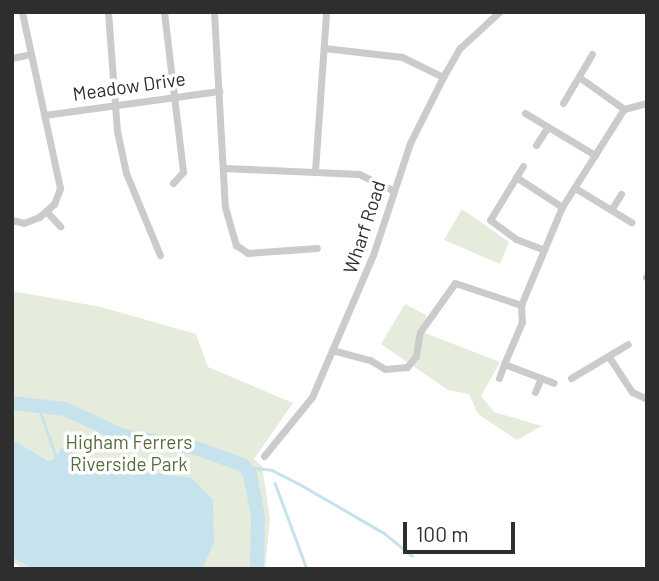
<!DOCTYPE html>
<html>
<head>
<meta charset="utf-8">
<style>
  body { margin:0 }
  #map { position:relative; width:659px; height:581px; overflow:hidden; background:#fff; font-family:Barlow,sans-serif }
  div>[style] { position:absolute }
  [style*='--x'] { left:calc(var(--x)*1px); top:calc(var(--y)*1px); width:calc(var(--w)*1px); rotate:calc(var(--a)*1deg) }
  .green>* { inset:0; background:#e6ecdb }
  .water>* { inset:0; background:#c6e2ec }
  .stream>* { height:2.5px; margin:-1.25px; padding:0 1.25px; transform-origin:1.25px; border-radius:1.25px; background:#c6e2ec }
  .river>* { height:14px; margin:-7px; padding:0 7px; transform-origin:7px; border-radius:7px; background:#c6e2ec }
  .street>* { height:7px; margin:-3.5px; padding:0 3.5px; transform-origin:3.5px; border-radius:3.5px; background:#cbcbcb }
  span { translate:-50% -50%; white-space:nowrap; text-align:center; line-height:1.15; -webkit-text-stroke:7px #fff; paint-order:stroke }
  .street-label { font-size:19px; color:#2e2e2e }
  .park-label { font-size:19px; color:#566b3a }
  .frame { position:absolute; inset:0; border:14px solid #2e2e2e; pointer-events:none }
  .scale { position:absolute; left:403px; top:522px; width:112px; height:32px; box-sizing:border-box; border:4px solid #2e2e2e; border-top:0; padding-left:9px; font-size:21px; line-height:24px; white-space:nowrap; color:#2e2e2e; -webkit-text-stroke:5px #fff; paint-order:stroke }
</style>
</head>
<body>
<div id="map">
  <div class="green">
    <i style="clip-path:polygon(462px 209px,509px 242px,500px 264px,444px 240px)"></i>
    <i style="clip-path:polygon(12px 291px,101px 307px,196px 334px,208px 367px,293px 403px,254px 459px,262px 466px,270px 519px,265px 569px,24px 569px,12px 562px)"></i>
    <i style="clip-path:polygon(405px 304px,426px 315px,425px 333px,500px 362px,481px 396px,494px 412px,542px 426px,517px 440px,478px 414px,469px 394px,448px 390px,381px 344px)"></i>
  </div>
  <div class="water">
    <i style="clip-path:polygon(12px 440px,48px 461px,57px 458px,61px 447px,110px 467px,192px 478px,213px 500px,214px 542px,203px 567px,33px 569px,12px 557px)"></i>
  </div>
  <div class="stream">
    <i style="--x:38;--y:405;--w:57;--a:70.6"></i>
    <i style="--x:245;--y:467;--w:27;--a:6"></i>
    <i style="--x:272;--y:470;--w:35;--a:27"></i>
    <i style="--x:303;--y:486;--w:94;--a:30.1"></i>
    <i style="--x:384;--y:533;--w:36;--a:39"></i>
    <i style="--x:275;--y:483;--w:92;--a:69.6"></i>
  </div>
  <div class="river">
    <i style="--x:12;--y:403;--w:53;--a:6.5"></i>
    <i style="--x:65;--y:409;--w:64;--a:25"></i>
    <i style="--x:123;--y:436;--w:74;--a:9.3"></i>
    <i style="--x:196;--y:448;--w:50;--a:19.9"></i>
    <i style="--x:243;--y:465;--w:11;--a:52"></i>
    <i style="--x:250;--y:474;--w:43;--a:79.2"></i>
    <i style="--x:258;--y:516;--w:53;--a:91.1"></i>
  </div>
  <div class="street">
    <i style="--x:108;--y:12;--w:119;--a:85.7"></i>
    <i style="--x:117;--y:131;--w:43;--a:77.9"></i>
    <i style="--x:126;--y:173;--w:89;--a:67.5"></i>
    <i style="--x:164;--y:12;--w:161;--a:83.2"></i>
    <i style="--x:183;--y:172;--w:15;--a:132"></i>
    <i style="--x:214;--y:12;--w:195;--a:86.8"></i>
    <i style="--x:225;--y:207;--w:40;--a:74"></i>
    <i style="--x:236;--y:245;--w:14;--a:34"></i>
    <i style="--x:248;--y:253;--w:69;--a:-4.1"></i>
    <i style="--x:324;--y:48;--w:79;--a:6.6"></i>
    <i style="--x:402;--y:57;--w:46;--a:26"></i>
    <i style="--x:12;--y:58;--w:19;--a:-12"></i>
    <i style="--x:579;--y:77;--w:55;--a:35.4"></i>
    <i style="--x:563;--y:103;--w:57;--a:-59.4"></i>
    <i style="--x:525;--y:113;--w:82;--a:31"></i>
    <i style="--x:44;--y:115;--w:177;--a:-7.8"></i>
    <i style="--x:536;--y:145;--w:20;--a:-57"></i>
    <i style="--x:523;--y:166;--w:63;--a:121.4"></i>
    <i style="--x:490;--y:220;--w:32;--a:36"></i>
    <i style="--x:516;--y:239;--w:30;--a:21"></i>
    <i style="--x:224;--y:168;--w:135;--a:2.5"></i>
    <i style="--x:359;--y:174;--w:37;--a:26"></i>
    <i style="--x:315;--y:171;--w:159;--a:-86"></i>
    <i style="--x:516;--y:177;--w:55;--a:33.1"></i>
    <i style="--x:575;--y:188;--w:66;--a:31.3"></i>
    <i style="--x:611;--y:210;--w:19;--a:-58"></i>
    <i style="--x:46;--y:211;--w:21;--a:47"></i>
    <i style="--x:12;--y:220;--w:12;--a:14"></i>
    <i style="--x:24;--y:223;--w:16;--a:-22"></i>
    <i style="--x:39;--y:217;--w:20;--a:-41"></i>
    <i style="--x:54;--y:204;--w:17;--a:-69"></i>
    <i style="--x:60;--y:188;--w:180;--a:-102.2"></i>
    <i style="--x:646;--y:277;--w:1;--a:0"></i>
    <i style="--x:521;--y:305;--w:106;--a:-67.3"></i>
    <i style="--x:562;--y:207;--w:116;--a:-57.7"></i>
    <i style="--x:624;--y:109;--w:24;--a:-15"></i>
    <i style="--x:521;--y:305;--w:17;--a:87"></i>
    <i style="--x:522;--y:322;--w:46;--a:113.2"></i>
    <i style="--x:504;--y:364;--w:53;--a:20.8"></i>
    <i style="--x:332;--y:350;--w:39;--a:15"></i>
    <i style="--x:370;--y:360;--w:17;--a:31"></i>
    <i style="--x:385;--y:369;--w:22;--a:-5"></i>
    <i style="--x:407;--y:367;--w:14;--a:-51"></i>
    <i style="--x:416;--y:356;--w:24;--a:-81"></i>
    <i style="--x:420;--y:332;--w:60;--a:-54.5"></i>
    <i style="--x:455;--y:283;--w:70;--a:18.4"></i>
    <i style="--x:609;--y:357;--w:42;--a:56.7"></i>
    <i style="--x:632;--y:392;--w:17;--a:25"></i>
    <i style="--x:499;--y:378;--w:15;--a:-70"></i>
    <i style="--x:571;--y:378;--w:66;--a:-30.8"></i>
    <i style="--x:535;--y:392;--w:15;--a:-67"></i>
    <i style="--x:264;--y:456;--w:76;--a:-50.9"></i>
    <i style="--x:312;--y:397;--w:155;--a:-66.8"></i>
    <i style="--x:373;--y:255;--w:118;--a:-71.7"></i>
    <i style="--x:410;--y:143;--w:74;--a:-63.4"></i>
    <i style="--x:443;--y:77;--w:34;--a:-60"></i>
    <i style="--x:460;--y:48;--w:53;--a:-42.7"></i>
  </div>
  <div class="street-label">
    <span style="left:129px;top:86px;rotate:-8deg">Meadow Drive</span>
    <span style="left:364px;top:227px;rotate:-72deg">Wharf Road</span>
  </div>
  <div class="park-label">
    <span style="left:129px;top:453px">Higham Ferrers<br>Riverside Park</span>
  </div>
  <div class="frame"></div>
  <div class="scale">100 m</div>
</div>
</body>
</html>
